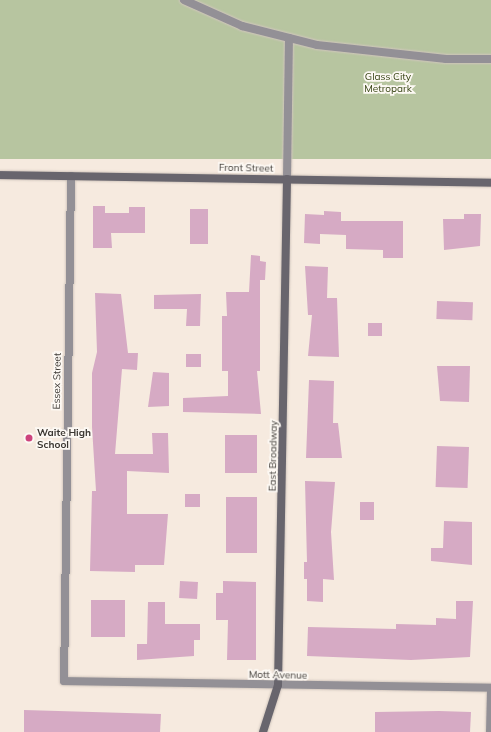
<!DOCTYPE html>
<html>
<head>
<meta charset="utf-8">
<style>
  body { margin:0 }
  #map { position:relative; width:491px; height:732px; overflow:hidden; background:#f6eadf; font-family:Mulish,sans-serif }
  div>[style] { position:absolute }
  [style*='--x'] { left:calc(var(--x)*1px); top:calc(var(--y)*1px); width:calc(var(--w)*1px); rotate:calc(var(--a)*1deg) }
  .green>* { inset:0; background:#b7c5a0; transform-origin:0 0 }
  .building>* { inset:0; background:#d6aac4; transform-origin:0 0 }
  .roads { filter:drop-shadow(0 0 1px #d1c6bd) drop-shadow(0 0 1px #d1c6bd) }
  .street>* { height:8px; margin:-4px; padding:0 4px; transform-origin:4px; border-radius:4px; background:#939096 }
  .secondary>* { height:8px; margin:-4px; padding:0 4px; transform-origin:4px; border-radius:4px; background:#68656d }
  .dots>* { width:11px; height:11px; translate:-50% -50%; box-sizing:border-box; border:2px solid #fdf9f4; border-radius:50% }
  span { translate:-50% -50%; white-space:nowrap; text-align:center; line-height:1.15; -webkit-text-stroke:3.5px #fdf9f4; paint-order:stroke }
  .park-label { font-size:10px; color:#334110 }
  .street-label { font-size:10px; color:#3c3833 }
  .poi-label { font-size:10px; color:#3c3833; font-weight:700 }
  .left { translate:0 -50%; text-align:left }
</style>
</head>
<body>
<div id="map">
  <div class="green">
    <i style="left:0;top:0;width:491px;height:159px"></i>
  </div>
  <div class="building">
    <i style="clip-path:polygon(93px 206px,105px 206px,105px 213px,129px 213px,129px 207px,145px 207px,145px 233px,111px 233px,112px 248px,93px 248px)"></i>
    <i style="left:190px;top:209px;width:18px;height:35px"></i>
    <i style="clip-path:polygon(324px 211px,341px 212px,341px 221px,403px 221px,403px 258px,383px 258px,383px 250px,346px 249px,346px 235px,320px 234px,320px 244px,304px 243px,305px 214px,324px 215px)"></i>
    <i style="clip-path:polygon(464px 214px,481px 214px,480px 246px,444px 250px,443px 219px,464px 219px)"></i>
    <i style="clip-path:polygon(251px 255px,260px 256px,260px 261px,266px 262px,265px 280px,260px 280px,260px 371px,257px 371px,261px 414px,183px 412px,183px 398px,228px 396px,228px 371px,222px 371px,222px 316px,227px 316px,226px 292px,249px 292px)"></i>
    <i style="clip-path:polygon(305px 266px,328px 267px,327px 298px,337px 298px,339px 357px,308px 356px,312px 315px,308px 315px)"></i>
    <i style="clip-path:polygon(95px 293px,121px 294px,128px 353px,138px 353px,137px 370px,122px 369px,115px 454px,153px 454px,152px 433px,168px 433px,169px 473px,127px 471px,127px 514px,168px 514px,164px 565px,135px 565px,135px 572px,90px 571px,92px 491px,96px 491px,92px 427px,92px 373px,97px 352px)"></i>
    <i style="clip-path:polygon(201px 294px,200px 326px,186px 326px,187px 309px,154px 309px,154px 295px)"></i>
    <i style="left:437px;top:301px;width:36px;height:18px;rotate:2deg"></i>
    <i style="left:368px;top:323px;width:14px;height:13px"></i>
    <i style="left:186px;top:354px;width:15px;height:13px"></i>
    <i style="clip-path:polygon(437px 366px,470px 366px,469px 402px,440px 401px)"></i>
    <i style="clip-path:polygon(153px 372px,169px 373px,169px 406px,148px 407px)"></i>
    <i style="clip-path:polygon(309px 380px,334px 381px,333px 423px,338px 423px,342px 458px,306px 458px)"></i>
    <i style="left:225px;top:435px;width:32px;height:38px"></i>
    <i style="left:437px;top:446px;width:32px;height:41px;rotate:2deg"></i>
    <i style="clip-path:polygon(305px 481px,335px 482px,331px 532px,334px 580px,323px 579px,323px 602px,307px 601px,307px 579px,304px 579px,304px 562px,307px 562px)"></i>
    <i style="left:185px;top:494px;width:15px;height:13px"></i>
    <i style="left:226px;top:497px;width:31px;height:56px"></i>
    <i style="left:360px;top:502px;width:14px;height:18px"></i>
    <i style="clip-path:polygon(444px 521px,472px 522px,472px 565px,431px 561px,431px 548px,443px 548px)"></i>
    <i style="left:180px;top:581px;width:18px;height:17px;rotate:3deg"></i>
    <i style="clip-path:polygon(223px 581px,256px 582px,256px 660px,227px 660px,228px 620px,216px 620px,216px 593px,223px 593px)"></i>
    <i style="left:91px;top:600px;width:34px;height:37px"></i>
    <i style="clip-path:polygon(456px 601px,473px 601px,470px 657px,411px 660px,307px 656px,308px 627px,396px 629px,396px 624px,436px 625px,436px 618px,456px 619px)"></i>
    <i style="clip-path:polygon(148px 602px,165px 602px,165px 624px,200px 624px,200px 640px,194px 640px,194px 656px,137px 660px,137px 644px,147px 644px)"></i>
    <i style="clip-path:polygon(24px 710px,161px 714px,160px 732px,24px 732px)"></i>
    <i style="clip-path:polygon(439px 711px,471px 712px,470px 732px,375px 732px,375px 712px)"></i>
  </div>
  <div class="roads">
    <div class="street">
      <i style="--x:184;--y:0;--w:64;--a:24.1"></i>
      <i style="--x:242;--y:26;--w:77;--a:14.2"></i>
      <i style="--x:317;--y:45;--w:130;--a:6.2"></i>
      <i style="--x:446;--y:59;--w:45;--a:0"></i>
      <i style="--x:71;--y:176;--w:505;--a:90.79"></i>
      <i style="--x:64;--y:681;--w:427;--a:0.9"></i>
      <i style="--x:287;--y:179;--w:141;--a:-89.2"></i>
      <i style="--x:490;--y:732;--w:40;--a:-88.6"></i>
    </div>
    <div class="secondary">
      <i style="--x:0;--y:175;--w:491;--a:0.9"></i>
      <i style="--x:263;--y:732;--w:49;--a:-72.3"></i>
      <i style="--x:278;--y:685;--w:506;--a:-88.98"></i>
    </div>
  </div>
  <div class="dots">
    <i style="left:29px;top:438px;background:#cd437d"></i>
  </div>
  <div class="park-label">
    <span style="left:388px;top:82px">Glass City<br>Metropark</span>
  </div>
  <div class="street-label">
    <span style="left:246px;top:168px;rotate:1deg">Front Street</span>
    <span style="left:57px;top:381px;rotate:-89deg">Essex Street</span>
    <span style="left:273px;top:456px;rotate:-89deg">East Broadway</span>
    <span style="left:278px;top:675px;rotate:1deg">Mott Avenue</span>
  </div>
  <div class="poi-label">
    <span class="left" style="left:37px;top:438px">Waite High<br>School</span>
  </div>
</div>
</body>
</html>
